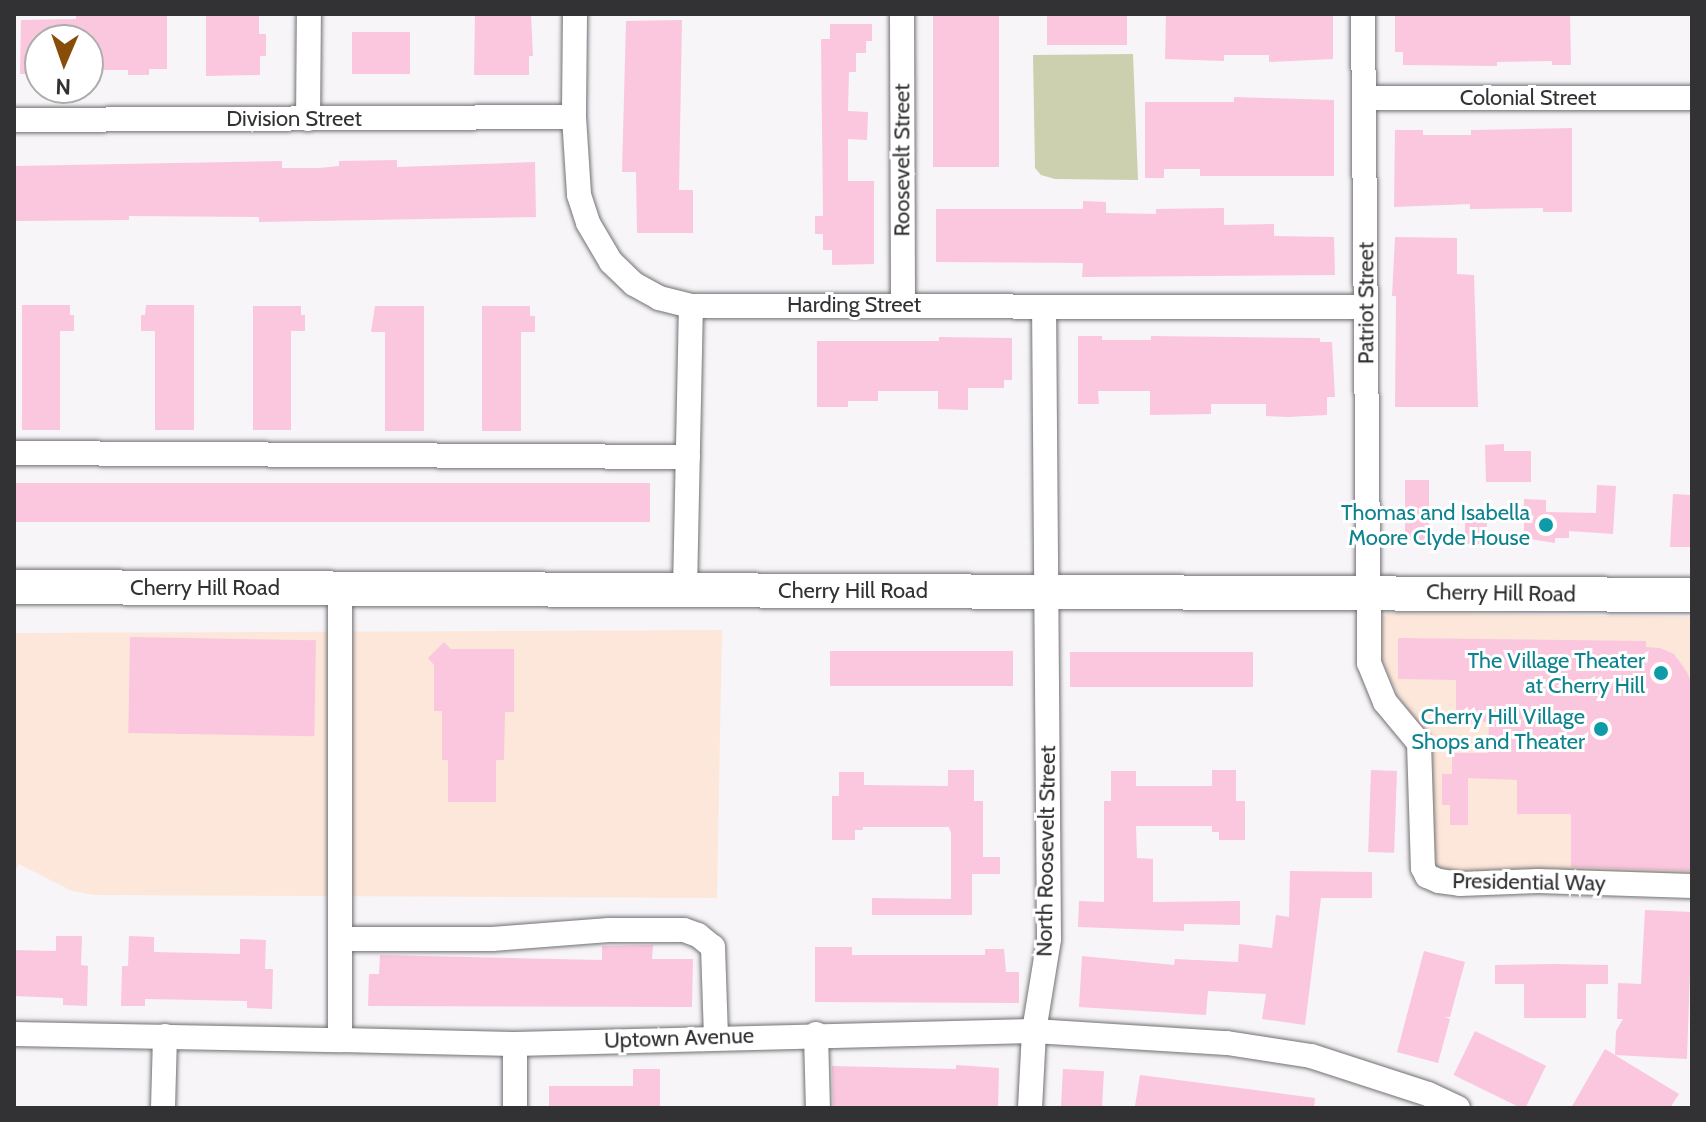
<!DOCTYPE html>
<html>
<head>
<meta charset="utf-8">
<style>
  body { margin:0 }
  #map { position:relative; width:1706px; height:1122px; overflow:hidden; background:#f7f5f8; font-family:Cabin,sans-serif }
  div>[style] { position:absolute }
  [style*='--x'] { left:calc(var(--x)*1px); top:calc(var(--y)*1px); width:calc(var(--w)*1px); rotate:calc(var(--a)*1deg) }
  .commercial>* { inset:0; background:#fde7da }
  .green>* { inset:0; background:#ccd0af }
  .building>* { inset:0; background:#fac7de; transform-origin:0 0 }
  .roads { filter:drop-shadow(0 0 2px #727174) drop-shadow(0 0 2px #727174) }
  .street>* { height:24px; margin:-12px; padding:0 12px; transform-origin:12px; border-radius:12px; background:#fff }
  .secondary>* { height:34px; margin:-17px; padding:0 17px; transform-origin:17px; border-radius:17px; background:#fff }
  .dots>* { width:22px; height:22px; translate:-50% -50%; box-sizing:border-box; border:4px solid #fff; border-radius:50% }
  span { translate:-50% -50%; white-space:nowrap; text-align:center; line-height:1.15; -webkit-text-stroke:6px #fff; paint-order:stroke }
  .street-label { font-size:22px; color:#323133 }
  .culture-label { font-size:22px; color:#0d838f }
  .right { translate:-100% -50%; text-align:right }
  .frame { position:absolute; inset:0; border:16px solid #323133; pointer-events:none }
  .north { position:absolute; left:24px; top:24px; width:80px; height:80px; box-sizing:border-box; background:#fff; border:2px solid #adadad; border-radius:50%; rotate:182deg; font-size:22px; font-weight:700; line-height:32px; text-align:center; color:#323133 }
  .north::after { content:''; display:block; margin:auto; width:28px; height:36px; background:#894d0a; clip-path:polygon(50% 0,100% 100%,50% 72%,0 100%) }
</style>
</head>
<body>
<div id="map">
  <div class="commercial">
    <i style="clip-path:polygon(1387px 613px,1692px 617px,1692px 874px,1439px 873px,1432px 863px,1431px 755px,1419px 724px,1400px 699px,1380px 656px,1377px 623px)"></i>
    <i style="clip-path:polygon(722px 630px,717px 898px,95px 895px,72px 891px,19px 864px,14px 873px,14px 633px)"></i>
  </div>
  <div class="green">
    <i style="clip-path:polygon(1133px 54px,1138px 180px,1055px 179px,1041px 175px,1035px 168px,1033px 55px)"></i>
  </div>
  <div class="building">
    <i style="clip-path:polygon(206px 14px,259px 14px,259px 34px,266px 34px,266px 56px,260px 56px,260px 75px,206px 76px)"></i>
    <i style="clip-path:polygon(475px 14px,531px 14px,533px 56px,529px 56px,529px 75px,474px 75px)"></i>
    <i style="left:933px;top:14px;width:66px;height:153px"></i>
    <i style="left:1047px;top:14px;width:80px;height:31px"></i>
    <i style="clip-path:polygon(1166px 14px,1333px 14px,1333px 59px,1269px 62px,1269px 55px,1224px 55px,1224px 61px,1165px 59px)"></i>
    <i style="clip-path:polygon(1395px 14px,1570px 14px,1571px 65px,1552px 65px,1552px 61px,1497px 62px,1497px 66px,1403px 65px,1403px 52px,1395px 52px)"></i>
    <i style="clip-path:polygon(76px 15px,167px 16px,167px 69px,149px 69px,149px 75px,128px 75px,128px 70px,88px 70px,88px 40px,40px 40px,40px 74px,20px 74px,21px 20px,76px 19px)"></i>
    <i style="clip-path:polygon(682px 20px,679px 190px,693px 190px,693px 233px,637px 233px,636px 172px,622px 172px,626px 21px)"></i>
    <i style="clip-path:polygon(830px 24px,872px 24px,872px 41px,866px 41px,866px 53px,856px 53px,856px 72px,849px 72px,848px 111px,868px 112px,867px 140px,848px 139px,848px 181px,874px 181px,874px 264px,832px 265px,832px 250px,823px 250px,823px 234px,815px 234px,815px 216px,823px 216px,821px 39px,830px 39px)"></i>
    <i style="left:352px;top:32px;width:58px;height:42px"></i>
    <i style="clip-path:polygon(1234px 97px,1334px 100px,1334px 176px,1200px 176px,1200px 169px,1164px 169px,1164px 178px,1145px 178px,1145px 102px,1234px 102px)"></i>
    <i style="clip-path:polygon(1572px 128px,1572px 212px,1543px 212px,1543px 208px,1470px 209px,1470px 204px,1394px 207px,1395px 130px,1423px 130px,1423px 135px,1471px 135px,1471px 130px)"></i>
    <i style="clip-path:polygon(397px 160px,397px 167px,535px 162px,536px 217px,259px 222px,259px 217px,129px 216px,129px 220px,14px 221px,14px 166px,282px 161px,282px 168px,319px 168px,339px 166px,339px 161px)"></i>
    <i style="clip-path:polygon(1083px 201px,1106px 202px,1106px 213px,1156px 214px,1156px 209px,1224px 208px,1224px 225px,1274px 224px,1274px 236px,1334px 237px,1335px 275px,1082px 277px,1083px 263px,936px 262px,936px 209px,1083px 209px)"></i>
    <i style="clip-path:polygon(1395px 237px,1457px 238px,1457px 274px,1474px 275px,1478px 407px,1395px 407px,1396px 296px,1392px 296px)"></i>
    <i style="clip-path:polygon(22px 305px,70px 305px,70px 315px,74px 315px,74px 331px,60px 331px,60px 430px,22px 430px)"></i>
    <i style="clip-path:polygon(146px 305px,194px 305px,194px 430px,155px 430px,155px 331px,141px 331px,141px 315px,145px 315px)"></i>
    <i style="clip-path:polygon(253px 306px,301px 306px,301px 315px,305px 315px,305px 331px,291px 331px,291px 430px,253px 430px)"></i>
    <i style="clip-path:polygon(375px 306px,424px 306px,424px 431px,385px 431px,385px 332px,371px 332px)"></i>
    <i style="clip-path:polygon(482px 306px,530px 306px,530px 316px,535px 316px,535px 332px,521px 332px,521px 431px,482px 431px)"></i>
    <i style="clip-path:polygon(1078px 336px,1102px 336px,1102px 340px,1151px 340px,1151px 336px,1320px 338px,1320px 342px,1332px 342px,1335px 397px,1327px 397px,1327px 415px,1288px 417px,1266px 416px,1266px 404px,1211px 404px,1211px 414px,1150px 415px,1150px 391px,1098px 391px,1099px 404px,1078px 404px)"></i>
    <i style="clip-path:polygon(939px 337px,1012px 338px,1012px 380px,1004px 380px,1004px 388px,968px 388px,968px 410px,938px 409px,938px 391px,878px 391px,878px 401px,848px 401px,848px 407px,817px 407px,817px 341px,939px 341px)"></i>
    <i style="clip-path:polygon(1504px 444px,1504px 451px,1531px 451px,1531px 482px,1486px 482px,1485px 445px)"></i>
    <i style="left:1405px;top:480px;width:24px;height:60px"></i>
    <i style="left:14px;top:483px;width:636px;height:39px"></i>
    <i style="clip-path:polygon(1597px 485px,1616px 486px,1613px 534px,1569px 531px,1569px 538px,1555px 538px,1555px 543px,1524px 538px,1524px 499px,1546px 500px,1546px 512px,1596px 513px)"></i>
    <i style="clip-path:polygon(1673px 494px,1692px 495px,1692px 547px,1670px 547px)"></i>
    <i style="left:1465px;top:519px;width:22px;height:25px"></i>
    <i style="left:130px;top:637px;width:186px;height:96px;rotate:1deg"></i>
    <i style="clip-path:polygon(1398px 638px,1646px 641px,1646px 647px,1660px 648px,1674px 654px,1687px 672px,1692px 685px,1692px 871px,1571px 867px,1571px 814px,1517px 814px,1517px 780px,1468px 778px,1468px 825px,1450px 825px,1450px 805px,1442px 805px,1442px 774px,1452px 774px,1452px 753px,1488px 753px,1489px 722px,1456px 721px,1456px 680px,1398px 679px)"></i>
    <i style="clip-path:polygon(444px 642px,451px 649px,514px 649px,514px 712px,505px 712px,504px 760px,496px 760px,496px 802px,448px 802px,448px 760px,442px 760px,442px 711px,434px 711px,434px 665px,428px 658px)"></i>
    <i style="left:830px;top:651px;width:183px;height:35px"></i>
    <i style="left:1070px;top:652px;width:183px;height:35px"></i>
    <i style="clip-path:polygon(948px 770px,974px 770px,974px 801px,983px 801px,983px 857px,1000px 857px,1000px 874px,972px 874px,972px 915px,872px 915px,872px 898px,951px 899px,951px 833px,949px 827px,863px 827px,863px 830px,855px 830px,855px 840px,832px 840px,832px 796px,839px 796px,839px 772px,864px 772px,864px 785px,948px 786px)"></i>
    <i style="clip-path:polygon(1212px 770px,1236px 770px,1236px 801px,1245px 801px,1245px 840px,1219px 840px,1219px 832px,1212px 832px,1212px 826px,1136px 826px,1137px 858px,1153px 859px,1153px 902px,1240px 901px,1240px 925px,1184px 924px,1184px 931px,1078px 927px,1079px 901px,1104px 902px,1104px 801px,1111px 801px,1111px 771px,1136px 771px,1136px 786px,1212px 786px)"></i>
    <i style="left:1371px;top:770px;width:26px;height:82px;rotate:2deg"></i>
    <i style="clip-path:polygon(1290px 871px,1372px 872px,1372px 898px,1321px 898px,1305px 1025px,1262px 1019px,1266px 994px,1208px 991px,1206px 1015px,1079px 1007px,1082px 956px,1174px 965px,1175px 959px,1238px 962px,1239px 944px,1272px 948px,1276px 915px,1289px 917px)"></i>
    <i style="clip-path:polygon(1645px 910px,1692px 912px,1687px 1059px,1615px 1055px,1616px 1031px,1623px 1019px,1617px 1019px,1618px 983px,1641px 984px)"></i>
    <i style="clip-path:polygon(56px 936px,82px 936px,81px 965px,88px 966px,87px 1006px,63px 1005px,63px 998px,14px 996px,14px 950px,56px 951px)"></i>
    <i style="clip-path:polygon(129px 936px,154px 937px,154px 952px,240px 954px,240px 939px,266px 940px,265px 969px,273px 969px,272px 1009px,247px 1008px,247px 1001px,145px 999px,145px 1006px,121px 1006px,122px 966px,128px 966px)"></i>
    <i style="clip-path:polygon(653px 945px,652px 959px,693px 959px,692px 1007px,368px 1006px,369px 974px,379px 974px,380px 955px,602px 960px,602px 946px)"></i>
    <i style="clip-path:polygon(815px 947px,852px 947px,852px 955px,985px 955px,985px 949px,1004px 949px,1006px 972px,1019px 972px,1019px 1003px,815px 1002px)"></i>
    <i style="clip-path:polygon(1424px 951px,1465px 962px,1450px 1017px,1445px 1017px,1450px 1019px,1438px 1063px,1397px 1052px)"></i>
    <i style="clip-path:polygon(1554px 964px,1608px 965px,1608px 984px,1586px 984px,1586px 1018px,1524px 1018px,1524px 984px,1495px 984px,1495px 965px)"></i>
    <i style="left:1475px;top:1031px;width:79px;height:49px;rotate:26deg"></i>
    <i style="clip-path:polygon(1605px 1049px,1679px 1094px,1670px 1108px,1571px 1108px)"></i>
    <i style="clip-path:polygon(956px 1065px,999px 1068px,998px 1108px,833px 1108px,832px 1066px,956px 1069px)"></i>
    <i style="clip-path:polygon(633px 1069px,660px 1069px,660px 1108px,549px 1108px,549px 1086px,633px 1086px)"></i>
    <i style="left:1063px;top:1069px;width:41px;height:39px;rotate:3deg"></i>
    <i style="clip-path:polygon(1140px 1075px,1315px 1098px,1314px 1108px,1135px 1106px)"></i>
  </div>
  <div class="roads">
    <div class="street">
      <i style="--x:575;--y:14;--w:103;--a:90.6"></i>
      <i style="--x:574;--y:117;--w:78;--a:86.3"></i>
      <i style="--x:579;--y:195;--w:29;--a:72"></i>
      <i style="--x:588;--y:223;--w:45;--a:59.5"></i>
      <i style="--x:611;--y:262;--w:32;--a:44"></i>
      <i style="--x:634;--y:284;--w:29;--a:29"></i>
      <i style="--x:659;--y:298;--w:33;--a:14"></i>
      <i style="--x:691;--y:306;--w:674;--a:0.09"></i>
      <i style="--x:902;--y:14;--w:291;--a:89.8"></i>
      <i style="--x:1363;--y:14;--w:649;--a:89.47"></i>
      <i style="--x:1369;--y:663;--w:42;--a:67.7"></i>
      <i style="--x:1385;--y:702;--w:53;--a:50.3"></i>
      <i style="--x:1419;--y:743;--w:125;--a:88.2"></i>
      <i style="--x:1423;--y:868;--w:9;--a:63"></i>
      <i style="--x:1427;--y:876;--w:13;--a:23"></i>
      <i style="--x:1439;--y:881;--w:21;--a:8"></i>
      <i style="--x:1460;--y:884;--w:78;--a:-2.2"></i>
      <i style="--x:1538;--y:881;--w:154;--a:1.9"></i>
      <i style="--x:1365;--y:98;--w:327;--a:0"></i>
      <i style="--x:308;--y:119;--w:105;--a:-89.5"></i>
      <i style="--x:14;--y:120;--w:560;--a:-0.31"></i>
      <i style="--x:14;--y:453;--w:674;--a:0.34"></i>
      <i style="--x:340;--y:588;--w:452;--a:90"></i>
      <i style="--x:340;--y:1040;--w:175;--a:1.3"></i>
      <i style="--x:515;--y:1044;--w:519;--a:-1.43"></i>
      <i style="--x:1034;--y:1031;--w:193;--a:3.6"></i>
      <i style="--x:1227;--y:1043;--w:85;--a:8.8"></i>
      <i style="--x:1311;--y:1056;--w:123;--a:18"></i>
      <i style="--x:1428;--y:1094;--w:33;--a:25"></i>
      <i style="--x:685;--y:590;--w:284;--a:-88.8"></i>
      <i style="--x:340;--y:939;--w:152;--a:0"></i>
      <i style="--x:492;--y:939;--w:117;--a:-4.4"></i>
      <i style="--x:609;--y:930;--w:75;--a:0"></i>
      <i style="--x:684;--y:930;--w:15;--a:20"></i>
      <i style="--x:698;--y:935;--w:19;--a:39"></i>
      <i style="--x:713;--y:947;--w:90;--a:88.1"></i>
      <i style="--x:14;--y:1034;--w:326;--a:1.1"></i>
      <i style="--x:816;--y:1034;--w:74;--a:88.5"></i>
      <i style="--x:515;--y:1044;--w:64;--a:90"></i>
      <i style="--x:163;--y:1108;--w:72;--a:-88.4"></i>
      <i style="--x:1030;--y:1108;--w:77;--a:-87"></i>
      <i style="--x:1034;--y:1031;--w:93;--a:-80.7"></i>
      <i style="--x:1049;--y:939;--w:632;--a:-90.45"></i>
    </div>
    <div class="secondary">
      <i style="--x:14;--y:587;--w:1678;--a:0.27"></i>
    </div>
  </div>
  <div class="dots">
    <i style="left:1546px;top:525px;background:#0f9aa8"></i>
    <i style="left:1661px;top:673px;background:#0f9aa8"></i>
    <i style="left:1601px;top:729px;background:#0f9aa8"></i>
  </div>
  <div class="street-label">
    <span style="left:1528px;top:98px">Colonial Street</span>
    <span style="left:294px;top:119px">Division Street</span>
    <span style="left:902px;top:160px;rotate:-90deg">Roosevelt Street</span>
    <span style="left:1366px;top:303px;rotate:-90deg">Patriot Street</span>
    <span style="left:854px;top:305px">Harding Street</span>
    <span style="left:205px;top:588px">Cherry Hill Road</span>
    <span style="left:853px;top:591px">Cherry Hill Road</span>
    <span style="left:1501px;top:593px;rotate:1deg">Cherry Hill Road</span>
    <span style="left:1046px;top:851px;rotate:-89deg">North Roosevelt Street</span>
    <span style="left:1529px;top:882px;rotate:1deg">Presidential Way</span>
    <span style="left:679px;top:1038px;rotate:-2deg">Uptown Avenue</span>
  </div>
  <div class="culture-label">
    <span class="right" style="left:1530px;top:525px">Thomas and Isabella<br>Moore Clyde House</span>
    <span class="right" style="left:1645px;top:673px">The Village Theater<br>at Cherry Hill</span>
    <span class="right" style="left:1585px;top:729px">Cherry Hill Village<br>Shops and Theater</span>
  </div>
  <div class="frame"></div>
  <div class="north">N</div>
</div>
</body>
</html>
